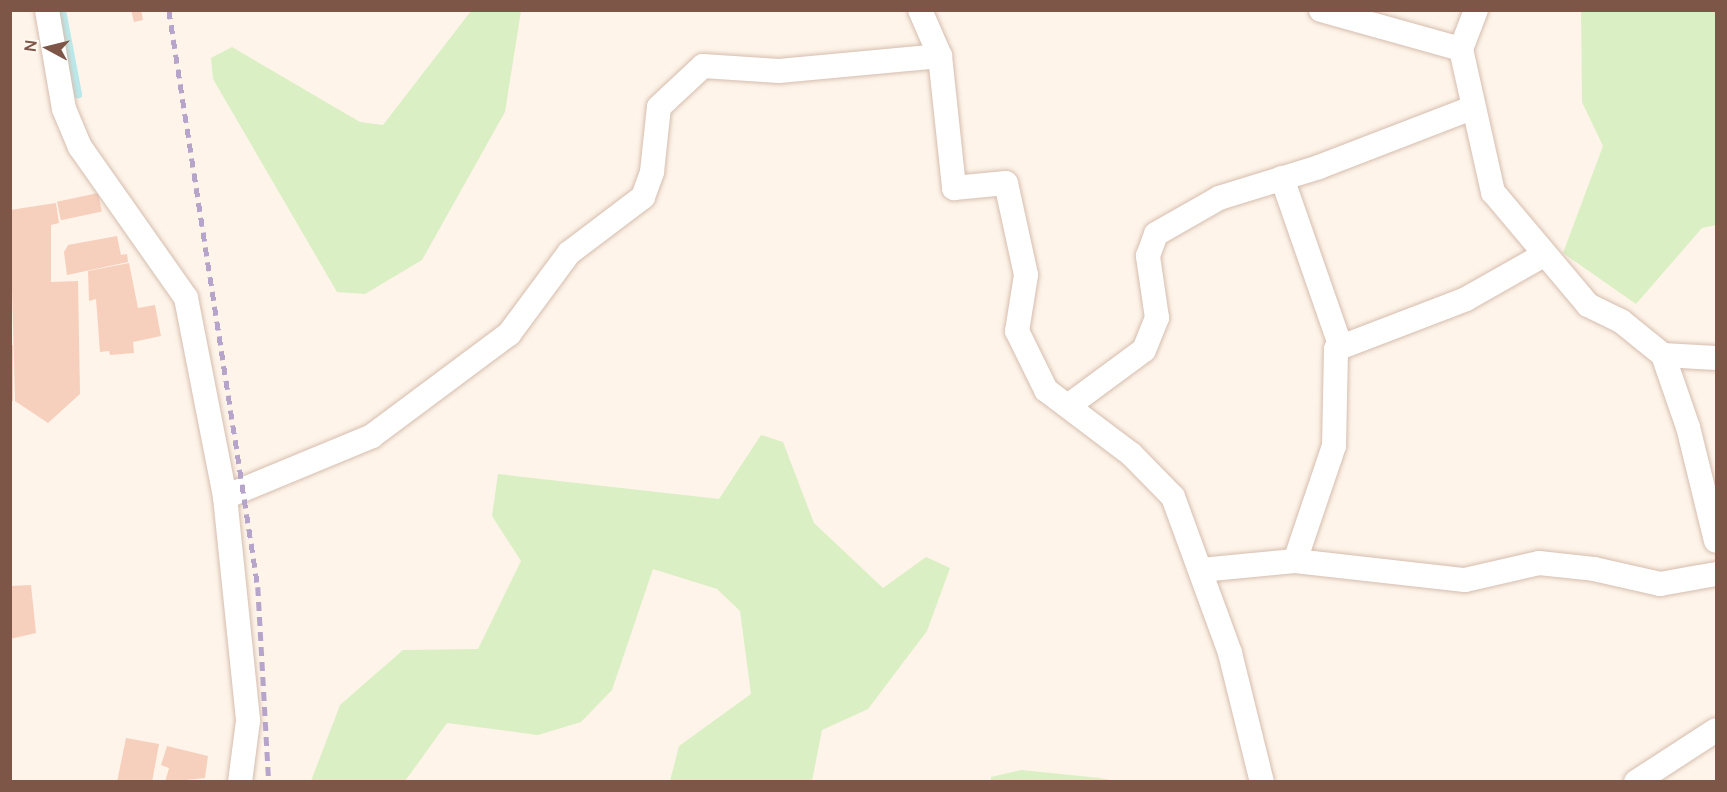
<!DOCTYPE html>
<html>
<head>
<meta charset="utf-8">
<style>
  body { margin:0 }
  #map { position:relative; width:1727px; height:792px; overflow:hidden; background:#fef4e9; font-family:Manrope,sans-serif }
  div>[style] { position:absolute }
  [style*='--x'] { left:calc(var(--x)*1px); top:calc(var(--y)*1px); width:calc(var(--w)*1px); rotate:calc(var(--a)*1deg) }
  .green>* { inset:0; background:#daefc4 }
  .stream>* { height:8px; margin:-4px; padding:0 4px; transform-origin:4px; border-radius:4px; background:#bae9eb }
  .building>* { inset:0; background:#f7cfbd; transform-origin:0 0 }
  .roads { filter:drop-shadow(0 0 2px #d5bdaf) drop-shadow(0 0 2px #d5bdaf) }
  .minor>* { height:24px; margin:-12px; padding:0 12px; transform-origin:12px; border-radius:12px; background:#fff }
  .rail>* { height:4.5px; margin-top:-2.25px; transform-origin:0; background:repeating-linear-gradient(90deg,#b6a4cb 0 9px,transparent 0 15px) }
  span { translate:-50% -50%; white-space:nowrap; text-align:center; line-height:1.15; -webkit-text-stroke:4.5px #fff8f1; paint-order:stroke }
  .frame { position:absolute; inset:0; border:12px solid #7d5648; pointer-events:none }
  .north { position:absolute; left:18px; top:18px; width:60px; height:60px; -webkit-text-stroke:4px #fff8f1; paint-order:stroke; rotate:277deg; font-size:16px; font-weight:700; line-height:24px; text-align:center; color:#7d5648 }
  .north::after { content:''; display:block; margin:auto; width:21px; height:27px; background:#7d5648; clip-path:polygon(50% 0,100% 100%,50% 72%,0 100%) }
</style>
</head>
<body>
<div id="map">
  <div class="green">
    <i style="clip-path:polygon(471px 11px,521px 11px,505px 112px,422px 260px,365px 294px,337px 292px,213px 79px,211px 58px,232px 47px,360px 122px,383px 125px)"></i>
    <i style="clip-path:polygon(1581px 11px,1716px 11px,1716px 225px,1702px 228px,1636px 304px,1563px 253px,1603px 146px,1582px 102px)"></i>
    <i style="clip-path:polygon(761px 435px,783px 442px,814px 523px,883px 588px,926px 557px,950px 568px,927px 631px,868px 709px,822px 730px,812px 781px,670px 781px,679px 746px,751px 694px,740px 611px,717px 589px,653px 569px,612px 690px,581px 722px,538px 735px,447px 723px,405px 781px,311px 781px,340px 705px,403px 650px,478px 649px,521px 561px,492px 516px,498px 474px,719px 499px)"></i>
    <i style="clip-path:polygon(1021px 770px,1100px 778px,1116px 781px,991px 781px,991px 777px)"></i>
  </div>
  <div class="stream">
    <i style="--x:62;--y:10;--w:86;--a:79.2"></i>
  </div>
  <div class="building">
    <i style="clip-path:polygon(131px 10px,141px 10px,143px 20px,134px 22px)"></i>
    <i style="left:98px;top:193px;width:19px;height:42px;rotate:78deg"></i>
    <i style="clip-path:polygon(56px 203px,59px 223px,51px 225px,51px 282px,78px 281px,80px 394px,48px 423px,15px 401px,10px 210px)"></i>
    <i style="clip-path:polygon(117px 236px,121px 255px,127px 254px,128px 262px,67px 275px,64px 252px,68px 245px)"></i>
    <i style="clip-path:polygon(129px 263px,138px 308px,155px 305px,161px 336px,133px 342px,134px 353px,110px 355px,109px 351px,100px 352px,96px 299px,89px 301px,88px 271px)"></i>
    <i style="left:10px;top:345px;width:3px;height:56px"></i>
    <i style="clip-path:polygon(31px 585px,36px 633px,10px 639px,10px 586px)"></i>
    <i style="clip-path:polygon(126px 738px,159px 744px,152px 782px,117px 782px)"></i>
    <i style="clip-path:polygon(167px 746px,208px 756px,205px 778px,165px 782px,169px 768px,161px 765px)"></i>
  </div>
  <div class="roads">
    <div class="minor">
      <i style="--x:47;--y:10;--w:100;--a:80.3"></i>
      <i style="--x:64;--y:109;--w:41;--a:67.2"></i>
      <i style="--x:80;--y:147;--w:184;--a:54.9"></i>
      <i style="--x:186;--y:298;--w:203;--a:78.9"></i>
      <i style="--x:225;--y:497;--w:225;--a:84.1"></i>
      <i style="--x:248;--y:721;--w:62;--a:97.5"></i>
      <i style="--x:920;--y:10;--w:50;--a:66.5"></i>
      <i style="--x:940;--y:56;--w:133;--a:83.9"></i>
      <i style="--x:954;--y:188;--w:52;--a:-5.5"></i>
      <i style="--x:1006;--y:183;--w:94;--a:77.7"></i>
      <i style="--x:1026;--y:275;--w:57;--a:99.1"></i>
      <i style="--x:1017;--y:331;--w:66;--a:63.8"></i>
      <i style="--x:1046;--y:390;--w:106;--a:37"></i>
      <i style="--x:1131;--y:454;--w:60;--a:45.7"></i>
      <i style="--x:1173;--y:497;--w:166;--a:69.9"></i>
      <i style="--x:1230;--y:653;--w:133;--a:76.1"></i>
      <i style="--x:1321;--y:10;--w:145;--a:15.6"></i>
      <i style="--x:1476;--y:10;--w:42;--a:111"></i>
      <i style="--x:1461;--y:49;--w:147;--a:77.4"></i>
      <i style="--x:1493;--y:192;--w:148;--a:49.9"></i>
      <i style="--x:1588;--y:305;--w:37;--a:26"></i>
      <i style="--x:1621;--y:321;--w:54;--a:39"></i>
      <i style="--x:1663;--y:355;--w:76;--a:70.9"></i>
      <i style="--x:1688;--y:427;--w:117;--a:76.2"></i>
      <i style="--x:1282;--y:178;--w:179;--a:70.8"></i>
      <i style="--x:1663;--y:355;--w:53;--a:3.2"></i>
      <i style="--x:1068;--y:406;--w:94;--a:-36.4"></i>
      <i style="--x:1144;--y:350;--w:35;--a:-68"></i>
      <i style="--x:1157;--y:318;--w:63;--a:-98.3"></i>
      <i style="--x:1148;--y:256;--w:23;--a:-70"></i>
      <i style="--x:1156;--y:234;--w:73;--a:-29.7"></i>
      <i style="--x:1219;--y:198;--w:105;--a:-17.2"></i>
      <i style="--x:1319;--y:167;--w:164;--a:-21.1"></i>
      <i style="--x:225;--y:497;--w:159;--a:-22.5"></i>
      <i style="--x:372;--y:436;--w:171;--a:-36.7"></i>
      <i style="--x:509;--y:334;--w:101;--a:-53.5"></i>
      <i style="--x:569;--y:253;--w:93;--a:-37.1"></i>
      <i style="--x:643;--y:197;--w:27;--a:-70"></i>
      <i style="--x:652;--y:172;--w:65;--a:-83.9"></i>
      <i style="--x:659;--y:107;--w:60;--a:-43"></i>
      <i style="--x:703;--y:66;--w:76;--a:3.8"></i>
      <i style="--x:779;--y:71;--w:162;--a:-5.3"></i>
      <i style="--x:1295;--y:561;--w:171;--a:6.4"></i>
      <i style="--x:1465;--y:580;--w:76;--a:-12.9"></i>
      <i style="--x:1539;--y:563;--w:55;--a:6.2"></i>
      <i style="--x:1594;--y:569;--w:68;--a:12.8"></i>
      <i style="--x:1660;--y:584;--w:57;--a:-10.1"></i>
      <i style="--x:1201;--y:570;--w:94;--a:-5.5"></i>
      <i style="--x:1295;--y:561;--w:121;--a:-71.3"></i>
      <i style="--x:1334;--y:446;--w:97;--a:-88.8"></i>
      <i style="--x:1336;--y:349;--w:139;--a:-21"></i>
      <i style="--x:1466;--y:299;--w:87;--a:-29.5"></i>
      <i style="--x:1636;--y:782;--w:95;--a:-33"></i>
    </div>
  </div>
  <div class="rail">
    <i style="--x:169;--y:10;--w:584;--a:81.23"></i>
    <i style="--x:258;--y:587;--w:195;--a:86.8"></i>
  </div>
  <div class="frame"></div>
  <div class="north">N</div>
</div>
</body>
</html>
